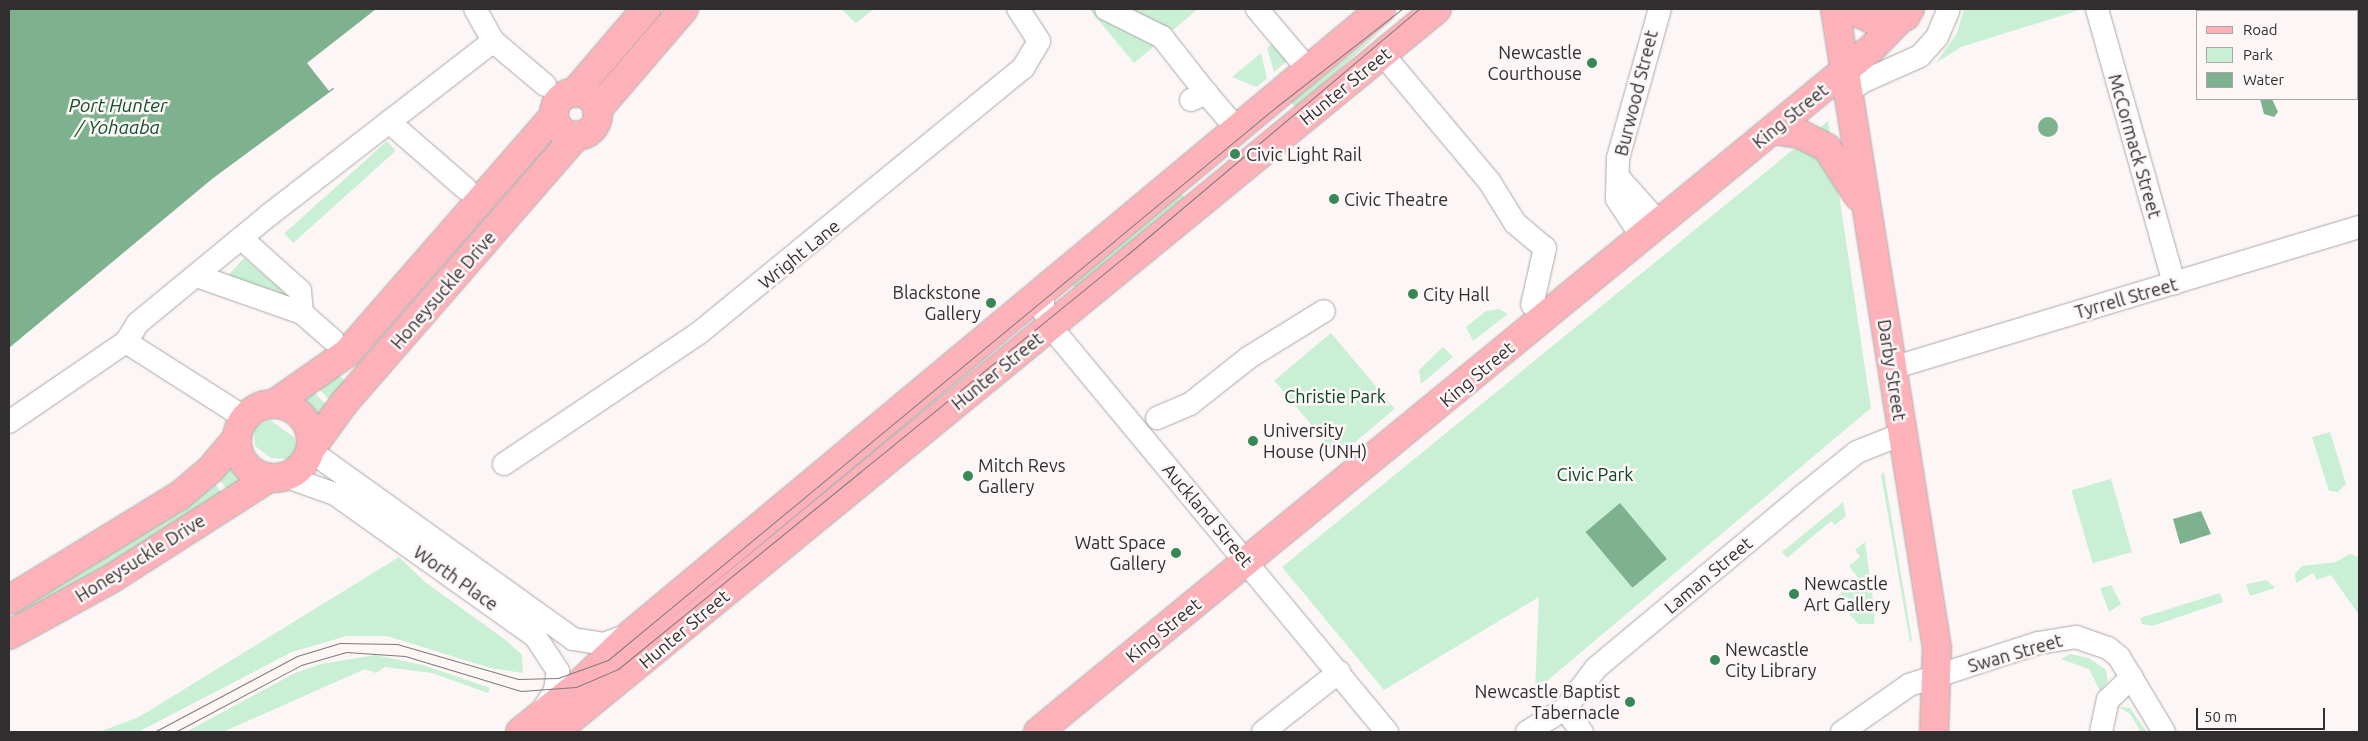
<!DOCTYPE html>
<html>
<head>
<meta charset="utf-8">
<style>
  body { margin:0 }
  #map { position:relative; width:2368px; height:741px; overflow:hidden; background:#fdf6f6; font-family:Ubuntu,sans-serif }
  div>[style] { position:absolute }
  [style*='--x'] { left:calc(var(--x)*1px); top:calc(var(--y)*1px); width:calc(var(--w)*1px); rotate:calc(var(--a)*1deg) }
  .green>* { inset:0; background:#c9f0d4; transform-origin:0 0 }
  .water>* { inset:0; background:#7eb18e; transform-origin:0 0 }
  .round { border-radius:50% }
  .pier>* { inset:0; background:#fdf6f6 }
  .roads { filter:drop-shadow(0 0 1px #ada7a7) drop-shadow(0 0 1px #ada7a7) }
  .minor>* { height:22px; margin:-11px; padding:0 11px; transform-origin:11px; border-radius:11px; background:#fff }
  .major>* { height:28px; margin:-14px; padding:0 14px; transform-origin:14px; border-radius:14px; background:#fdb2ba }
  .major>.ring { margin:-14px; padding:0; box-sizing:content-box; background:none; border:28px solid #fdb2ba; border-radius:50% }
  .tram>* { height:1px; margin:-0.5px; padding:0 0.5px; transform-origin:0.5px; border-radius:0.5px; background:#7f7b7b }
  .dots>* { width:14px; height:14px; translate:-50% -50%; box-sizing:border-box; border:2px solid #fdf6f6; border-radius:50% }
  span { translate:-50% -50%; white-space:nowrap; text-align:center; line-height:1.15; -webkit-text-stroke:5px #fdf6f6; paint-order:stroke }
  .poi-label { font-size:18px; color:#312e2f }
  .right { translate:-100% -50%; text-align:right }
  .left { translate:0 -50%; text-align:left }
  .street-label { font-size:18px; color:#312e2f }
  .park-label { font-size:18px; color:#034423 }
  .water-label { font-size:19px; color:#134f2d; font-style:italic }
  .frame { position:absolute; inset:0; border:10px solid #312e2f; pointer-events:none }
  .legend { position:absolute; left:2196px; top:10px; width:162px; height:90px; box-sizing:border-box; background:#fdf6f6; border:1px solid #aba6a6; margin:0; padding:6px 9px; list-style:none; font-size:15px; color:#312e2f }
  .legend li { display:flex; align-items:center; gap:10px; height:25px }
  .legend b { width:25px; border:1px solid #aba6a6 }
  .scale { position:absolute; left:2196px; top:708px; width:129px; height:22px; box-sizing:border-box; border:2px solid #312e2f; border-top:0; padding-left:6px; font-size:15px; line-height:18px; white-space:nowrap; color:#312e2f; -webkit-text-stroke:4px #fdf6f6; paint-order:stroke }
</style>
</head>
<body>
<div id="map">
  <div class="green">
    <i style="clip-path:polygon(841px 9px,874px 9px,856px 23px)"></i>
    <i style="clip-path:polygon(1089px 9px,1198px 9px,1134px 63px)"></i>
    <i style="clip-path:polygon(1964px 9px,2083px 9px,1961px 47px,1936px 63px,1957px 33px)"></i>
    <i style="clip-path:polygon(1382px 30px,1311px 96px,1296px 107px,1290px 102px)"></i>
    <i style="clip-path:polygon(1273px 43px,1287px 61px,1274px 72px,1267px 48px)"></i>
    <i style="clip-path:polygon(1261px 53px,1267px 78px,1257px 87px,1232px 77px)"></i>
    <i style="clip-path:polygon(1828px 121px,1871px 408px,1535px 691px,1539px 597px,1384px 690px,1282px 567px)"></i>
    <i style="left:387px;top:141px;width:13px;height:138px;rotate:48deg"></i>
    <i style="clip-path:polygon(1180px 192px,1187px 200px,1076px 289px,1071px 283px)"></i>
    <i style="clip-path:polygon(244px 258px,293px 300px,225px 279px)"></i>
    <i style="clip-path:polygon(1499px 309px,1508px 314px,1473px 341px,1466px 327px,1486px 311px)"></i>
    <i style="left:1331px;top:333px;width:99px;height:74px;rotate:50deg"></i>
    <i style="clip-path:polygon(1443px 347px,1453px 357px,1421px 384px,1419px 370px)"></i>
    <i style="clip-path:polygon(993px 348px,995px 350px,874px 451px,873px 449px)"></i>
    <i style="clip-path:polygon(334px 371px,350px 385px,334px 404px,316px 386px)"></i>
    <i style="clip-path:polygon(312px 390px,330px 409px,321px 425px,298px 399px)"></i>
    <i style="clip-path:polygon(270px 420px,295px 438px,296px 453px,289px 459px,271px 458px,255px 446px,254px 427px)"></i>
    <i style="clip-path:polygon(2330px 432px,2346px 484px,2338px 492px,2329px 491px,2312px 437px)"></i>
    <i style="clip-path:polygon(230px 457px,249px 480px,229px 493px,217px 475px)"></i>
    <i style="clip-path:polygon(1884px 472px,1912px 640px,1910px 642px,1881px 475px)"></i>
    <i style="left:2111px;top:479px;width:76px;height:41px;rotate:74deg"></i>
    <i style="left:213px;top:480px;width:20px;height:239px;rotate:57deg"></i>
    <i style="clip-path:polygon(1843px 502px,1846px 516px,1835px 525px,1831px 521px,1787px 558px,1782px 552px)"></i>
    <i style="clip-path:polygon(1865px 542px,1875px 614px,1874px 624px,1858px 624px,1835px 598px,1859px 579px,1849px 566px,1860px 557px,1855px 550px)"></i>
    <i style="clip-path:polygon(2350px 554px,2359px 557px,2359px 615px,2331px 575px,2317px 580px,2313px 573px,2296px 583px,2295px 574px,2302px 566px,2336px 562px)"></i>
    <i style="clip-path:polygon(399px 557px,425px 582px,507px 641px,522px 655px,523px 673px,490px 668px,387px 636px,347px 636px,292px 652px,138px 732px,99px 732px,139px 717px)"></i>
    <i style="clip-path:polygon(2267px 580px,2275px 588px,2250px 596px,2246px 584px)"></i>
    <i style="clip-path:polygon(2111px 585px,2121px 604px,2109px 612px,2100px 588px)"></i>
    <i style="clip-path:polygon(2220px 593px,2223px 602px,2152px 626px,2142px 624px,2140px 618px)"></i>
    <i style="clip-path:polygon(2070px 654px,2089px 658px,2106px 670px,2108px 681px,2100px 691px,2089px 669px,2061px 659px)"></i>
    <i style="clip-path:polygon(375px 655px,423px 665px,490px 688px,488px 693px,432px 673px,385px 667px,376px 673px,365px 669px,223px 732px,186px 732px,295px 673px,321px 664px)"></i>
    <i style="clip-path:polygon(2119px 707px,2130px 708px,2146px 731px,2141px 732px,2130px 714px)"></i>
  </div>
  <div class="water">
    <i style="clip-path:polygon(9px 9px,412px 9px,326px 78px,334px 89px,212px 179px,9px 348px)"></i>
    <i style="clip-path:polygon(2260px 99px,2272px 99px,2278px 112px,2274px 117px,2264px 114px)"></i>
    <i class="round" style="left:2038px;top:117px;width:20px;height:20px"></i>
    <i style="left:1620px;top:503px;width:73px;height:45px;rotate:50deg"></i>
    <i style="clip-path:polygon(2201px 511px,2211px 534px,2180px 544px,2173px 519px)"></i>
  </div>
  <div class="pier">
    <i style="clip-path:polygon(376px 9px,415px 9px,329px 78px,335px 86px,329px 91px,307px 63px)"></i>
  </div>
  <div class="roads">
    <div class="minor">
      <i style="--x:1106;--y:9;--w:63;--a:26.6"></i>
      <i style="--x:1162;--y:37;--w:71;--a:51.8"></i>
      <i style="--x:1257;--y:9;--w:68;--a:49.8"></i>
      <i style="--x:2097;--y:9;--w:285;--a:74.3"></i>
      <i style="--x:493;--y:41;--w:68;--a:40.2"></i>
      <i style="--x:1391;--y:64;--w:153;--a:50.1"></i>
      <i style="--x:1489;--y:181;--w:49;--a:58.2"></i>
      <i style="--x:1515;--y:223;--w:39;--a:40"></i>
      <i style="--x:1545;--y:248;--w:58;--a:102.8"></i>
      <i style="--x:1848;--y:93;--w:18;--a:-38"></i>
      <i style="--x:1862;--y:82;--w:64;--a:-24.1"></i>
      <i style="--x:1920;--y:56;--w:25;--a:-48"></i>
      <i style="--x:1937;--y:37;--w:30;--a:-67"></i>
      <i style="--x:1191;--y:100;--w:17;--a:-25"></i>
      <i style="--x:1206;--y:93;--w:46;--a:49.4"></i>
      <i style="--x:389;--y:122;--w:102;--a:41"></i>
      <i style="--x:1619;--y:178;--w:60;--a:48.4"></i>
      <i style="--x:1642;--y:237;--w:45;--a:-123.3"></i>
      <i style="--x:1617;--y:199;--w:41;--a:-88.6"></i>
      <i style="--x:1618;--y:158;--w:155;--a:-74.3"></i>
      <i style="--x:241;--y:238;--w:79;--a:41.9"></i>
      <i style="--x:300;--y:291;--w:22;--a:85"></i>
      <i style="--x:197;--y:276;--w:111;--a:19.4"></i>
      <i style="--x:302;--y:313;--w:41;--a:41.1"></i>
      <i style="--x:1043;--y:292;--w:18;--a:90"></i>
      <i style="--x:1043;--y:310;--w:25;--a:61"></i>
      <i style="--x:1055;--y:332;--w:520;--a:50.31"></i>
      <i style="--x:126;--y:342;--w:138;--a:32.5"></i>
      <i style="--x:1892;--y:368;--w:488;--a:-16.8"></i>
      <i style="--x:1157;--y:418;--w:36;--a:-23"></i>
      <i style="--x:1190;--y:404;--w:74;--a:-38.4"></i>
      <i style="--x:1248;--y:358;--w:89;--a:-31.7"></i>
      <i style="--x:9;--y:422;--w:142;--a:-34.4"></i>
      <i style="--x:126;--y:342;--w:22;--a:-58"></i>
      <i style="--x:138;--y:323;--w:170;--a:-39.5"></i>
      <i style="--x:269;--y:215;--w:284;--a:-37.8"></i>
      <i style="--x:493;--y:41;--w:37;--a:-119"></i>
      <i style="--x:312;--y:452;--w:321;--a:35.6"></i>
      <i style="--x:573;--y:639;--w:31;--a:9"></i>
      <i style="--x:604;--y:644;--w:26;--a:-21"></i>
      <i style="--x:504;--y:464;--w:235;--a:-33.9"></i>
      <i style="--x:699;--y:333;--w:419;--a:-39.3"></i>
      <i style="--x:1023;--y:68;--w:31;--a:-59"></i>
      <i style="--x:1039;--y:41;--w:38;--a:-123"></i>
      <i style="--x:287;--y:477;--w:51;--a:19.5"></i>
      <i style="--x:335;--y:494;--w:245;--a:35.4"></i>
      <i style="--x:535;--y:636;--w:42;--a:56.7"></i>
      <i style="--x:558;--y:671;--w:20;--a:99"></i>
      <i style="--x:555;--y:691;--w:24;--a:123"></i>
      <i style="--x:1565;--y:709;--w:29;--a:54"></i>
      <i style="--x:1263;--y:732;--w:97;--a:-38.3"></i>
      <i style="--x:1527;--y:732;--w:44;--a:-31.2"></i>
      <i style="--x:1565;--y:709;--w:51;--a:-52.9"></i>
      <i style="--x:1596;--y:668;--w:267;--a:-39.8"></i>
      <i style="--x:1801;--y:497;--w:72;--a:-38.8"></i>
      <i style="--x:1857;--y:452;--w:48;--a:-21.8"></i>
      <i style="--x:1842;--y:732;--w:82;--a:-35"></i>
      <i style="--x:1909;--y:685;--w:136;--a:-18"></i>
      <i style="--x:2038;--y:643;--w:38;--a:-9"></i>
      <i style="--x:2076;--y:637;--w:34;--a:19"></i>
      <i style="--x:2108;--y:648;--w:14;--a:39"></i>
      <i style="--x:2119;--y:657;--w:87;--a:59"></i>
      <i style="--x:2101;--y:732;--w:33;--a:-78"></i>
      <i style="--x:2108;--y:700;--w:33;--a:-44"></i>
    </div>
    <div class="major">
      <i style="--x:1835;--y:9;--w:647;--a:80.93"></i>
      <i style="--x:1937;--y:648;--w:84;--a:92"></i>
      <i style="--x:1849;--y:9;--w:36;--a:24"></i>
      <i style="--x:1882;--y:24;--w:25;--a:-18"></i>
      <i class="ring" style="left:554px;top:92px;width:16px;height:16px"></i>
      <i style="--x:574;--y:93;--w:111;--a:-49.4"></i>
      <i style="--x:597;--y:110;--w:133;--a:-49.3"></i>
      <i style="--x:1772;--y:130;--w:28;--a:8"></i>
      <i style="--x:1800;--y:134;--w:30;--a:27"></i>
      <i style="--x:1827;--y:148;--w:57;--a:57.1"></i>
      <i class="ring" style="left:237px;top:404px;width:46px;height:46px"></i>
      <i style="--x:274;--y:404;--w:89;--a:-34.9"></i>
      <i style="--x:347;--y:353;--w:315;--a:-48.9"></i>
      <i style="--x:313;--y:446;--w:53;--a:-54.2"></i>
      <i style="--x:344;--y:403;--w:354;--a:-49"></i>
      <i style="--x:9;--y:600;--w:199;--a:-31.5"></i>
      <i style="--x:179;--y:496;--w:40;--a:-40"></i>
      <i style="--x:210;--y:470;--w:38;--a:-50"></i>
      <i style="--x:9;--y:635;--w:116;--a:-28.8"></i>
      <i style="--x:111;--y:579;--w:188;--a:-32.6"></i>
      <i style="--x:520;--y:732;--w:72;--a:-38.8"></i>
      <i style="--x:576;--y:687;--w:76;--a:-43.9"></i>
      <i style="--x:631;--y:634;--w:976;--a:-39.81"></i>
      <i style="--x:555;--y:732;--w:1140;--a:-39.34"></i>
      <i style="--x:1038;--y:732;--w:1079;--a:-39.36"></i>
      <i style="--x:1872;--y:48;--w:54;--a:-45.7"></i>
    </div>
  </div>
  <div class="tram">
    <i style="--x:154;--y:732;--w:162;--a:-28"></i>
    <i style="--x:297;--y:656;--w:45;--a:-16.8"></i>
    <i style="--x:340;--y:643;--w:57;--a:1"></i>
    <i style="--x:397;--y:644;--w:126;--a:16.1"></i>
    <i style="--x:518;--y:679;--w:40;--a:-1.4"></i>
    <i style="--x:558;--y:678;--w:53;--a:-19.8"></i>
    <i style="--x:608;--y:660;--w:867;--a:-39.62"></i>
    <i style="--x:1276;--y:107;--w:160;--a:-37.9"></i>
    <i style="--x:175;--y:732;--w:143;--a:-28"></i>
    <i style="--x:301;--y:665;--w:47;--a:-16.1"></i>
    <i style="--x:346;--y:652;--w:59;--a:3.9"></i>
    <i style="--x:405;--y:656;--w:121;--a:16.8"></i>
    <i style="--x:521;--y:691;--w:55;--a:-4.2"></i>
    <i style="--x:576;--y:687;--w:46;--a:-23.2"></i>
    <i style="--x:618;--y:669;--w:658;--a:-39.14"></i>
    <i style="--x:1128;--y:254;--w:380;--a:-40.1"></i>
  </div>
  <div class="dots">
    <i style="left:1592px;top:63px;background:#388757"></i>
    <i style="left:1235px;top:154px;background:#388757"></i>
    <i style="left:1334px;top:199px;background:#388757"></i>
    <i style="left:1413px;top:294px;background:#388757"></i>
    <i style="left:991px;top:303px;background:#388757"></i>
    <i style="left:1253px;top:441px;background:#388757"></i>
    <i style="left:968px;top:476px;background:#388757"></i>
    <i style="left:1176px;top:553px;background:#388757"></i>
    <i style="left:1794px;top:594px;background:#388757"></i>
    <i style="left:1715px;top:660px;background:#388757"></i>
    <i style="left:1630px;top:702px;background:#388757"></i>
  </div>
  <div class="poi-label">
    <span class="right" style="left:1582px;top:63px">Newcastle<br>Courthouse</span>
    <span class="left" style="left:1246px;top:154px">Civic Light Rail</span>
    <span class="left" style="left:1344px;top:199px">Civic Theatre</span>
    <span class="right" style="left:981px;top:303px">Blackstone<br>Gallery</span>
    <span class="left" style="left:1423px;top:294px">City Hall</span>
    <span class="left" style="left:1263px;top:441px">University<br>House (UNH)</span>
    <span class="left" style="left:978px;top:476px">Mitch Revs<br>Gallery</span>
    <span class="right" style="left:1166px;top:553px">Watt Space<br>Gallery</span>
    <span class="left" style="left:1804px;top:594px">Newcastle<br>Art Gallery</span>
    <span class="left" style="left:1725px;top:660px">Newcastle<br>City Library</span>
    <span class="right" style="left:1620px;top:702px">Newcastle Baptist<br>Tabernacle</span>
  </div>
  <div class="street-label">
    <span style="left:1345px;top:86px;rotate:-39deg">Hunter Street</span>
    <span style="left:1636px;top:93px;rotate:-76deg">Burwood Street</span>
    <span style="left:1790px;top:116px;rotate:-39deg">King Street</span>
    <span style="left:2135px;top:146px;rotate:74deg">McCormack Street</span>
    <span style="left:799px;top:254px;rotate:-39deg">Wright Lane</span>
    <span style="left:443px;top:290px;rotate:-49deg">Honeysuckle Drive</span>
    <span style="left:2126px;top:298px;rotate:-16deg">Tyrrell Street</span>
    <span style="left:1892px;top:370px;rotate:81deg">Darby Street</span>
    <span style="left:997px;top:371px;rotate:-39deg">Hunter Street</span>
    <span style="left:1477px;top:374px;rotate:-40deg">King Street</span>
    <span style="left:1208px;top:515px;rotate:50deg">Auckland Street</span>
    <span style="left:140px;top:558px;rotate:-32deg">Honeysuckle Drive</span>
    <span style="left:1708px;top:575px;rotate:-40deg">Laman Street</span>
    <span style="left:456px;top:578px;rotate:35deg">Worth Place</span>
    <span style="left:684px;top:629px;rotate:-40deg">Hunter Street</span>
    <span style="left:1163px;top:630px;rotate:-39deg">King Street</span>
    <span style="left:2015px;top:653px;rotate:-16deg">Swan Street</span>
  </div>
  <div class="park-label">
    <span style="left:1335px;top:396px">Christie Park</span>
    <span style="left:1595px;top:474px">Civic Park</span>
  </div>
  <div class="water-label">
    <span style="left:118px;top:117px">Port Hunter<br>/ Yohaaba</span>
  </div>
  <div class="frame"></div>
  <ul class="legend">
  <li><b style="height:6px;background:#fdb2ba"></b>Road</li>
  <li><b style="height:14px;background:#c9f0d4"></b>Park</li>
  <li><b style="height:14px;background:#7eb18e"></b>Water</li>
  </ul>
  <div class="scale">50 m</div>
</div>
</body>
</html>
